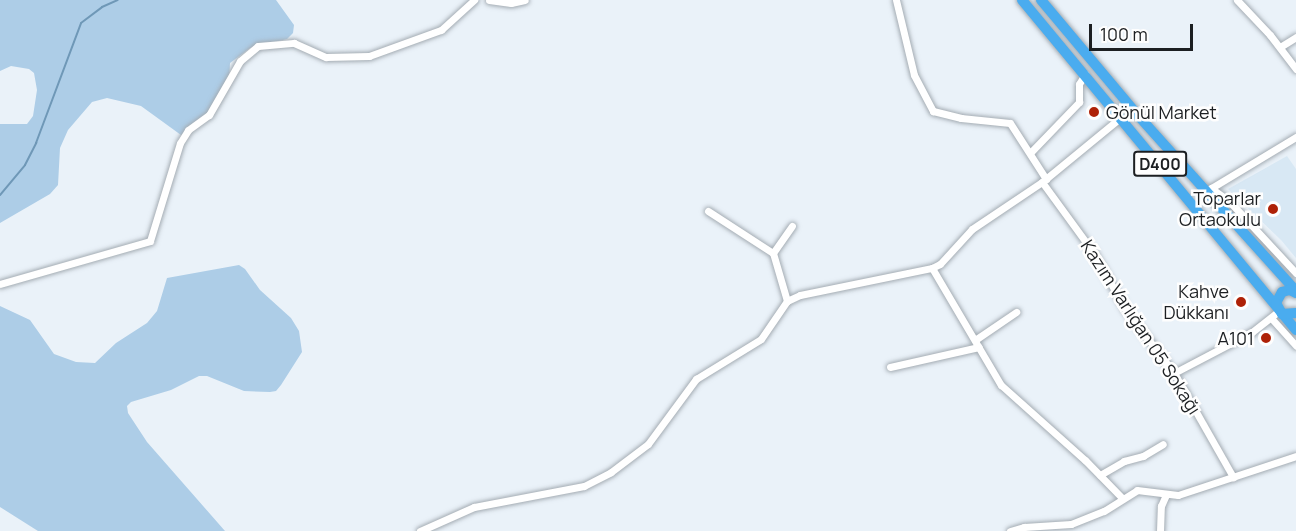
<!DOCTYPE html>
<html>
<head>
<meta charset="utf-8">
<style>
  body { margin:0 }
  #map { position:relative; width:1296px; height:531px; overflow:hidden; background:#eaf2f9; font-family:Manrope,sans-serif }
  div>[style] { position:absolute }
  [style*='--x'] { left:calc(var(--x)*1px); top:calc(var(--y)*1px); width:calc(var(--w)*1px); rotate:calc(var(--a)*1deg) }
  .built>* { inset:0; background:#d8e8f4 }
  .green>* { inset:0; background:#adcde7 }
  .stream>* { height:2px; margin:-1px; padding:0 1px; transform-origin:1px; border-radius:1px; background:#6f98b7 }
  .roads { filter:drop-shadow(0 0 2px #a4acb3) drop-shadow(0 0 2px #a4acb3) }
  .minor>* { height:7px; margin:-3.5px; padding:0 3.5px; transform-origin:3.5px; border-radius:3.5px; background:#fff }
  .highway>* { height:10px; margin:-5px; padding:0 5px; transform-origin:5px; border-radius:5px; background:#4aacef }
  .dots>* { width:16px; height:16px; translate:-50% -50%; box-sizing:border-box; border:3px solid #fefefe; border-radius:50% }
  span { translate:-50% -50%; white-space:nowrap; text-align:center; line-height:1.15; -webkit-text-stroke:5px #fefefe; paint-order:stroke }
  .shield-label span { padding:2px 4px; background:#fefefe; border:2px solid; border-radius:4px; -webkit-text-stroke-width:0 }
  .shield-label { font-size:16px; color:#1c1f22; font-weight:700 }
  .poi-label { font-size:18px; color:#1c1f22 }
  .left { translate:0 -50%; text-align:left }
  .right { translate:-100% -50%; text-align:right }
  .street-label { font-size:18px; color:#1c1f22 }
  .scale { position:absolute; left:1089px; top:24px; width:104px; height:27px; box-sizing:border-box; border:3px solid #1c1f22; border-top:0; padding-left:8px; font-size:18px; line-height:21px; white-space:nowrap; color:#1c1f22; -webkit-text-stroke:4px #fefefe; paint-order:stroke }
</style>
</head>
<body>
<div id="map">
  <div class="built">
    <i style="clip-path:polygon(1287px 156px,1296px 169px,1296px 258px,1281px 240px,1228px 189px)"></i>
  </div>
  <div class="green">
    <i style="clip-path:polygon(0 0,276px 0,294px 25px,293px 33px,287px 39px,250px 48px,230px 63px,229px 83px,213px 116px,181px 135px,141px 106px,107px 98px,92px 102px,68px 130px,60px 148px,58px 185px,50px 194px,0 223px,0 124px,27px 124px,33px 116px,37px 90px,34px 73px,29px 69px,11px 66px,0 71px)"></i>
    <i style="clip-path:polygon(239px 265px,245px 269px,260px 290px,291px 318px,299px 331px,302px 352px,281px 385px,276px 391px,270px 392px,244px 391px,207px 376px,199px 376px,171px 390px,131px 402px,127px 406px,128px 413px,147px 442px,225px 531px,38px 531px,0 507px,0 306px,30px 320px,54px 354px,76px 362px,95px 363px,116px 343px,147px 323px,157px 311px,167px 278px)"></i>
  </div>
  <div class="stream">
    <i style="--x:0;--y:195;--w:39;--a:-50"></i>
    <i style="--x:25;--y:165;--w:25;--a:-63"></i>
    <i style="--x:36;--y:143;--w:128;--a:-69.4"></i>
    <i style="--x:81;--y:23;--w:26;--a:-37"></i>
    <i style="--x:102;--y:7;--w:17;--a:-24"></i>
  </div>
  <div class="roads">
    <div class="minor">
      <i style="--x:489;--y:0;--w:22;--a:8"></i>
      <i style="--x:511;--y:3;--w:14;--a:-12"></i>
      <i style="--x:896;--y:0;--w:77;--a:76.5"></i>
      <i style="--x:914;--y:75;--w:41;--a:62.2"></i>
      <i style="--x:933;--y:111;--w:29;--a:14"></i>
      <i style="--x:961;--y:118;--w:49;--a:5.8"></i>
      <i style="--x:1010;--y:123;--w:67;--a:57.3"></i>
      <i style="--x:1237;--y:0;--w:48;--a:46.7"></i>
      <i style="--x:1270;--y:35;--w:43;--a:52.6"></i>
      <i style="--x:1280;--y:47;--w:19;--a:-32"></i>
      <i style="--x:1030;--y:153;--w:71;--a:-46.1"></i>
      <i style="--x:1079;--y:102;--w:18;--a:-90"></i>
      <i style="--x:1079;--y:84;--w:12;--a:-59"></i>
      <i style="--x:1042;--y:182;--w:87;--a:53.9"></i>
      <i style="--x:1093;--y:252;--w:67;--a:60.4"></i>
      <i style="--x:1126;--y:310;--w:79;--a:52.7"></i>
      <i style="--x:1174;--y:373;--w:120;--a:60.4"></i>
      <i style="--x:1211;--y:188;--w:24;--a:36"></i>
      <i style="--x:1230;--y:202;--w:97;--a:47.1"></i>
      <i style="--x:1208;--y:190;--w:103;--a:-31.1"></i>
      <i style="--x:708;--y:211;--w:77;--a:32.9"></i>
      <i style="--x:773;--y:253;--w:50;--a:73.7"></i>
      <i style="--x:773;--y:253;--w:33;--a:-55"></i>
      <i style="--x:932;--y:268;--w:136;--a:59.5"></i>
      <i style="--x:1001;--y:385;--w:113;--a:41.8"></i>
      <i style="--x:1085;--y:460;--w:54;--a:45.7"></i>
      <i style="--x:0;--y:284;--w:156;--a:-16"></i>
      <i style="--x:150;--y:241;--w:102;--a:-73"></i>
      <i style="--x:180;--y:143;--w:15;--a:-58"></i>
      <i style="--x:188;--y:130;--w:26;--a:-36"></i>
      <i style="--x:209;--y:115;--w:62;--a:-60.1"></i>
      <i style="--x:240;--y:61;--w:23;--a:-40"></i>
      <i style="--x:258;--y:46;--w:36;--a:-5"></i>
      <i style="--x:294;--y:43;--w:35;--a:24"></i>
      <i style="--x:326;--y:57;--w:43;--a:-1.3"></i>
      <i style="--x:369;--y:56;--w:77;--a:-19.9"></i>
      <i style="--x:441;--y:30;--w:45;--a:-42.3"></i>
      <i style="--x:1272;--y:319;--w:36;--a:48"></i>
      <i style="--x:975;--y:340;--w:50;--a:-34.3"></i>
      <i style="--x:890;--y:367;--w:91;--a:-12.7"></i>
      <i style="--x:1174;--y:373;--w:88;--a:-27.7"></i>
      <i style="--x:1252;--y:332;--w:34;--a:-38"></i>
      <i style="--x:1100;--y:475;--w:28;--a:-30"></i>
      <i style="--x:1124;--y:461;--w:20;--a:-15"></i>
      <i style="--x:1143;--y:456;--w:23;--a:-31"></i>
      <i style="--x:420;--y:531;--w:59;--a:-24"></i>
      <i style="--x:474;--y:507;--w:112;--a:-10.8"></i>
      <i style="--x:584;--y:486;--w:30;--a:-27"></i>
      <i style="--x:611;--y:472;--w:46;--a:-37.1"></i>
      <i style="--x:648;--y:444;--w:81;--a:-53.6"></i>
      <i style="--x:696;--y:379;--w:76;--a:-31.6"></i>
      <i style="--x:761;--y:339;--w:46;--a:-55.6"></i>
      <i style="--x:787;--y:301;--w:14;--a:-25"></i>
      <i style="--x:800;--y:295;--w:135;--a:-11.6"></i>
      <i style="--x:932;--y:268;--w:9;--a:-27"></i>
      <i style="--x:940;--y:264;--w:47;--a:-47.6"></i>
      <i style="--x:972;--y:229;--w:84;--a:-33.9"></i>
      <i style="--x:1042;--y:182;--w:102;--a:-39.4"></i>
      <i style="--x:1010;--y:531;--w:15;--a:-16"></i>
      <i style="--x:1024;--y:527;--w:47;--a:-3.7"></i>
      <i style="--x:1071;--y:524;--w:35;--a:-22"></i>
      <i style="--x:1104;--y:511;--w:39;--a:-32"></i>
      <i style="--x:1137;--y:490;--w:41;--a:7"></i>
      <i style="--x:1178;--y:495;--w:124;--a:-18.3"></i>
      <i style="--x:1160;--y:531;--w:25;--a:-88"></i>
      <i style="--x:1161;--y:506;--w:12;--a:-66"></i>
    </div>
    <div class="highway">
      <i style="--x:1022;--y:0;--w:429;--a:50.3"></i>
      <i style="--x:1041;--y:0;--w:145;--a:50"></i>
      <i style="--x:1134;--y:111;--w:242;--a:48"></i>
      <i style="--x:1296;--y:293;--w:7;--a:-153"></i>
      <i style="--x:1290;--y:290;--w:8;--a:166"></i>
      <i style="--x:1282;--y:292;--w:13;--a:119"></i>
      <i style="--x:1276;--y:303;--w:13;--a:61"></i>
      <i style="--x:1282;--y:314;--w:14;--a:-4"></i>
    </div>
  </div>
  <div class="dots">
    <i style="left:1094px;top:112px;background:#ae2107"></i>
    <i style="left:1273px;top:209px;background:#ae2107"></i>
    <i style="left:1241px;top:302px;background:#ae2107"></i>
    <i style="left:1266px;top:338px;background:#ae2107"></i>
  </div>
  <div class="shield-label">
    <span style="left:1160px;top:164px">D400</span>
  </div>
  <div class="poi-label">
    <span class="left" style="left:1106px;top:112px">Gönül Market</span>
    <span class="right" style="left:1261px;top:209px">Toparlar<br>Ortaokulu</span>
    <span class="right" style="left:1229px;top:302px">Kahve<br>Dükkanı</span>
    <span class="right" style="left:1254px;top:338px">A101</span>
  </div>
  <div class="street-label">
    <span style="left:1141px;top:327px;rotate:57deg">Kazım Varlığan 05 Sokağı</span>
  </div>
  <div class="scale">100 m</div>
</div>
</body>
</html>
